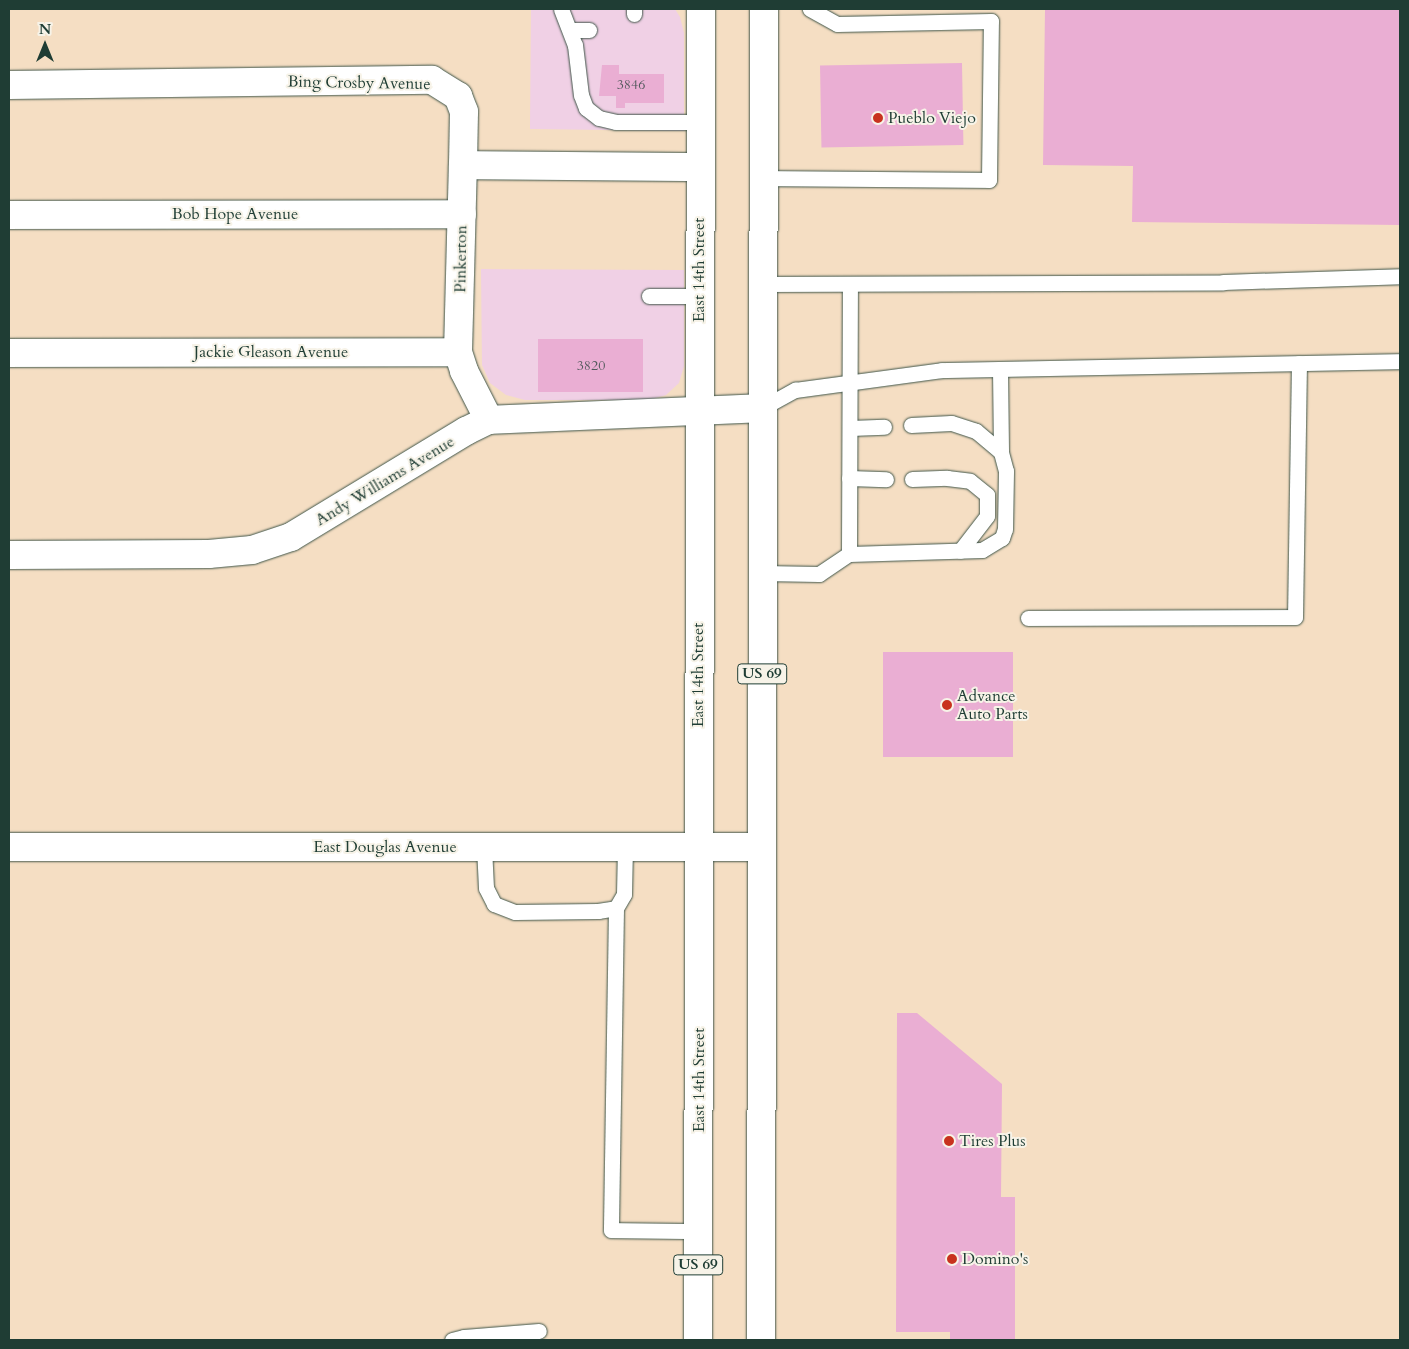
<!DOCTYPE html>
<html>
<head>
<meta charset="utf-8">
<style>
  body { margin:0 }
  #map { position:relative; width:1409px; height:1349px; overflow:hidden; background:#f5dec3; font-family:Cardo,serif }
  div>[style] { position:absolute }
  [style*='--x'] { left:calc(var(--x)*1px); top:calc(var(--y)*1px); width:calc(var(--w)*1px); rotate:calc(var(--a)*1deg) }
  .built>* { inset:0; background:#f0d0e5 }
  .building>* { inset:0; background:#eaaed3; transform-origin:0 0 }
  .roads { filter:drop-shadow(0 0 1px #3f5549) drop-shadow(0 0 1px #3f5549) }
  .service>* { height:15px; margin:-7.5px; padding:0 7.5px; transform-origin:7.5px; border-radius:7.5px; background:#fff }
  .minor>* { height:28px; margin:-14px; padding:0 14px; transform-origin:14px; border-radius:14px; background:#fff }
  .primary>* { height:28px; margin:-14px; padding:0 14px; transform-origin:14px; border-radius:14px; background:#fff }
  .dots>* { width:14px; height:14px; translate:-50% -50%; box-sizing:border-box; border:2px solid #f7f3e8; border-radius:50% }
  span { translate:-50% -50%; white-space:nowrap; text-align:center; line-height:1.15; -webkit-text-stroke:4px #f7f3e8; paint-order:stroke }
  .number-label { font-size:14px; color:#52595c }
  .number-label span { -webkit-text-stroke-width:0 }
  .shield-label span { padding:1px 4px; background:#f7f3e8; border:1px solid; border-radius:4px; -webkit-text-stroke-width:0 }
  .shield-label { font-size:15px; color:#1f3d34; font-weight:700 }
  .street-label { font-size:16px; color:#1f3d34 }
  .poi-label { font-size:16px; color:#1f3d34 }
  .left { translate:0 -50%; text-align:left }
  .frame { position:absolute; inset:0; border:10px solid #1f3d34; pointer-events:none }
  .north { position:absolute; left:20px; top:20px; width:50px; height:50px; -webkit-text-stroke:4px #f7f3e8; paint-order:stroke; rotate:0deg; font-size:14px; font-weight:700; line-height:20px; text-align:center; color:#1f3d34 }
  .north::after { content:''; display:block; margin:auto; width:18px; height:22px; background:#1f3d34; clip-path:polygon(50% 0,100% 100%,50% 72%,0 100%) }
</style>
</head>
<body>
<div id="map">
  <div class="built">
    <i style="clip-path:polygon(531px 9px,675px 9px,680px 17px,684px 33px,684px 131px,530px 129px)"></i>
    <i style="clip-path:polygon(481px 269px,684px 270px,684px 366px,679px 383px,666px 395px,649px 400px,525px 400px,506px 395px,490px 383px,482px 365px)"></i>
  </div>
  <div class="building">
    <i style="clip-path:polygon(1045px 9px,1400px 9px,1400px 225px,1132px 222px,1133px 166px,1043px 165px)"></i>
    <i style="left:962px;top:63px;width:82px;height:142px;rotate:89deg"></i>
    <i style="clip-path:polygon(602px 65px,619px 65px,619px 74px,664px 74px,664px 103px,625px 103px,625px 108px,616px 108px,616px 96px,599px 96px)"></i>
    <i style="left:538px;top:339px;width:105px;height:53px"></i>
    <i style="left:883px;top:652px;width:130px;height:105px"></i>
    <i style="clip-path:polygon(897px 1013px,917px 1013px,1002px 1084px,1001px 1197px,1015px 1197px,1015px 1340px,950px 1340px,950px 1332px,896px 1332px)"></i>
  </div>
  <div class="roads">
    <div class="service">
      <i style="--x:561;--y:9;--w:39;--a:69"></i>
      <i style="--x:575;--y:45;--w:50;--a:83.2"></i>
      <i style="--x:581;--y:95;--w:14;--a:69"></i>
      <i style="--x:586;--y:108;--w:16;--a:38"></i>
      <i style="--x:599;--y:118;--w:17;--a:13"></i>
      <i style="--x:616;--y:122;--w:84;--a:0"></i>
      <i style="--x:634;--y:9;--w:5;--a:90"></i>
      <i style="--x:570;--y:30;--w:19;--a:0"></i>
      <i style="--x:763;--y:178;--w:226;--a:0.5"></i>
      <i style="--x:989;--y:180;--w:159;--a:-89.3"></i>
      <i style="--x:991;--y:21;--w:154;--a:178.9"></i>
      <i style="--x:837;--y:24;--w:31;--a:-151"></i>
      <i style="--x:762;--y:284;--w:461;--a:-0.2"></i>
      <i style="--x:1223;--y:282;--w:177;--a:-1.9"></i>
      <i style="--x:649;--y:296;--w:50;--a:0"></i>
      <i style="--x:1000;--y:369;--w:83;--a:89.3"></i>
      <i style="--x:762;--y:408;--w:38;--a:-29"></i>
      <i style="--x:795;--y:390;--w:148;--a:-7.7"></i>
      <i style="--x:942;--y:370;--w:458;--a:-1.1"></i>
      <i style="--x:850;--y:428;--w:34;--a:-2"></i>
      <i style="--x:849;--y:478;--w:37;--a:2"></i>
      <i style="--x:912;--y:479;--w:35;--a:-2"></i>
      <i style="--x:947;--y:478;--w:23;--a:7"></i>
      <i style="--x:970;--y:481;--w:22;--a:39"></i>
      <i style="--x:987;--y:495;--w:21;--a:90"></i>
      <i style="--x:987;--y:516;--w:44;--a:127.6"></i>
      <i style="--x:849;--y:554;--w:270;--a:-89.8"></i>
      <i style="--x:762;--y:573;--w:57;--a:1"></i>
      <i style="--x:819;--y:574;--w:36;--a:-34"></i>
      <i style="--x:849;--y:554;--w:133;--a:-1.7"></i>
      <i style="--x:982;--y:550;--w:23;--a:-31"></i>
      <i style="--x:1002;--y:538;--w:9;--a:-72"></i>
      <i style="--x:1005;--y:529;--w:58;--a:-89"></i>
      <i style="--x:1006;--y:471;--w:20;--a:-105"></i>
      <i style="--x:1001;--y:452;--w:33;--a:-140"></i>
      <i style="--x:976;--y:431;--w:26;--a:-162"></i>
      <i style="--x:951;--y:423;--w:40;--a:177.1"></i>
      <i style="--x:1028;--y:618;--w:267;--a:-0.2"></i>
      <i style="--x:1295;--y:617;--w:254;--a:-89.1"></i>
      <i style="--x:484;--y:847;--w:41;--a:87.2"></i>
      <i style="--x:486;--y:888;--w:18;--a:63"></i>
      <i style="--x:494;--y:904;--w:22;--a:21"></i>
      <i style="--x:515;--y:912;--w:83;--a:-0.7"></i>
      <i style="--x:598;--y:911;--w:18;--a:-9"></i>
      <i style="--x:616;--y:908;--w:16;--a:-60"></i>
      <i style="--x:624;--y:894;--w:47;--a:-88.8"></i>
      <i style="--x:616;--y:908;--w:322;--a:90.9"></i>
      <i style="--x:611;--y:1230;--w:88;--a:0.7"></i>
      <i style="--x:452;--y:1340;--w:12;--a:-14"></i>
      <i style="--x:464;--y:1337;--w:75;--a:-4.6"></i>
    </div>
    <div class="minor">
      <i style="--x:9;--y:85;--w:423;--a:-0.7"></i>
      <i style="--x:432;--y:80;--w:31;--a:32"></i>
      <i style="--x:458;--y:96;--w:17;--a:69"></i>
      <i style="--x:464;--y:112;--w:53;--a:91.1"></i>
      <i style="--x:463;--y:165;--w:237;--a:0.5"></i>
      <i style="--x:9;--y:215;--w:453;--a:-0.1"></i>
      <i style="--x:458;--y:352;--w:187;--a:-88.5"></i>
      <i style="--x:9;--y:353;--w:449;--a:-0.1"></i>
      <i style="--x:458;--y:352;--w:20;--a:72"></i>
      <i style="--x:464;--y:371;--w:55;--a:63"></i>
      <i style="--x:9;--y:555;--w:200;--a:-0.3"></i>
      <i style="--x:209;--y:554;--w:43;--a:-5.3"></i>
      <i style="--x:252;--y:550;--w:41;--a:-18.4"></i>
      <i style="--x:291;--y:537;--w:205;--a:-31.2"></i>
      <i style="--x:466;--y:431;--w:25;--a:-26"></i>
      <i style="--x:489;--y:420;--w:273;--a:-2.5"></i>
      <i style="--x:9;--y:847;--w:752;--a:0"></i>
    </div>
    <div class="primary">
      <i style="--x:698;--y:1340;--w:1331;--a:-89.87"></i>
      <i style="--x:761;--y:1340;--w:1331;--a:-89.87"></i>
    </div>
  </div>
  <div class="dots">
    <i style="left:878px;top:118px;background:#c8321e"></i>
    <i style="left:947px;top:705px;background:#c8321e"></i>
    <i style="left:949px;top:1141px;background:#c8321e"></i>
    <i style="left:952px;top:1259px;background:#c8321e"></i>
  </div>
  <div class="number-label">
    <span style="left:631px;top:85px">3846</span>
    <span style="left:591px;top:366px">3820</span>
  </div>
  <div class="shield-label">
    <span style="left:762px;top:674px">US 69</span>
    <span style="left:698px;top:1265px">US 69</span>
  </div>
  <div class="street-label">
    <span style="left:359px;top:83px;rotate:1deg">Bing Crosby Avenue</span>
    <span style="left:235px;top:214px">Bob Hope Avenue</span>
    <span style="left:461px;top:259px;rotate:-89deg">Pinkerton</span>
    <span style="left:699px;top:270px;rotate:-90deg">East 14th Street</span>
    <span style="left:271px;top:352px">Jackie Gleason Avenue</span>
    <span style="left:385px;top:481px;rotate:-31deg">Andy Williams Avenue</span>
    <span style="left:698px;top:675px;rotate:-90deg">East 14th Street</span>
    <span style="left:385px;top:847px">East Douglas Avenue</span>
    <span style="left:699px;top:1080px;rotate:-90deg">East 14th Street</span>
  </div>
  <div class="poi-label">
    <span class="left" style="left:888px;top:118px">Pueblo Viejo</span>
    <span class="left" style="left:957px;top:705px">Advance<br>Auto Parts</span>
    <span class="left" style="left:959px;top:1141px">Tires Plus</span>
    <span class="left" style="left:962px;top:1259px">Domino's</span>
  </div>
  <div class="frame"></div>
  <div class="north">N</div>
</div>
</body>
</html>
